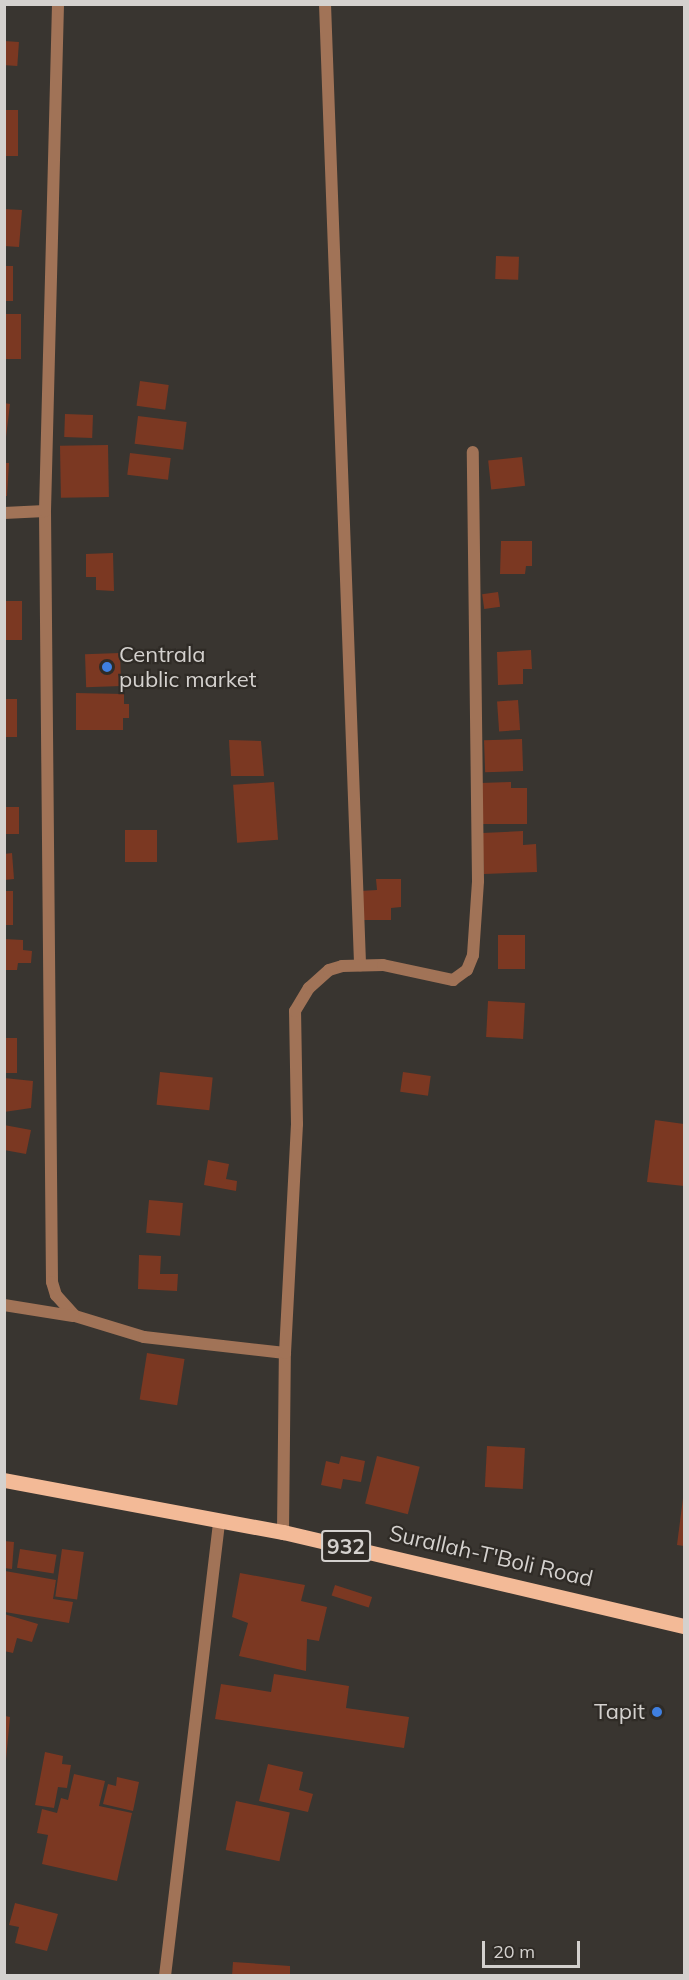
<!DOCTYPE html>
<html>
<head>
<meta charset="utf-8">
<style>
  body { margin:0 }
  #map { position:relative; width:689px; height:1980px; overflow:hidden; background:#393530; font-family:Mulish,sans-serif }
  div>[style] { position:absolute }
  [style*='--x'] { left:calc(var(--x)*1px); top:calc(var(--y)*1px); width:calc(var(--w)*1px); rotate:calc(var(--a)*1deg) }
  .building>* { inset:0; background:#7b3822; transform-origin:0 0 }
  .street>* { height:12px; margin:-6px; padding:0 6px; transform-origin:6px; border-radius:6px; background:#a17357 }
  .primary>* { height:15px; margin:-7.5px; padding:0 7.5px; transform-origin:7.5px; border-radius:7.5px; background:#f3ba97 }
  .dots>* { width:16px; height:16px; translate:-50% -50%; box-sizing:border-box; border:3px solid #2f2b26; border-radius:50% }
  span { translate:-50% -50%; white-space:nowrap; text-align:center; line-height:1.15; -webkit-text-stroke:4.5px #2f2b26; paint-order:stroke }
  .shield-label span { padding:2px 4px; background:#2f2b26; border:2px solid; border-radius:4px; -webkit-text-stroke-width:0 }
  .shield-label { font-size:21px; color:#d4d1ce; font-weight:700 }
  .poi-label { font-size:22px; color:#d4d1ce }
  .left { translate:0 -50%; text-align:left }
  .right { translate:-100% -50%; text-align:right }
  .street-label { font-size:22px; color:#d4d1ce }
  .frame { position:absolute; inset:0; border:6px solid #d4d1ce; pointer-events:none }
  .scale { position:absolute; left:482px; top:1941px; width:98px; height:27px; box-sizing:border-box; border:3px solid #d4d1ce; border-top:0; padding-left:8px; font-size:18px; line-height:21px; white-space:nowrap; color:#d4d1ce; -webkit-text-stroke:4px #2f2b26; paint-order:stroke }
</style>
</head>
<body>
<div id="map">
  <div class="building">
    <i style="left:4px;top:41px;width:15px;height:24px;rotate:4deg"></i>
    <i style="left:4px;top:110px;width:14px;height:46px"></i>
    <i style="clip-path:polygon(4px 209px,22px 210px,19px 247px,4px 246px)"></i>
    <i style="left:496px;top:256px;width:23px;height:23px;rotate:2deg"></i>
    <i style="left:4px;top:266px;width:9px;height:35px"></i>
    <i style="left:4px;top:314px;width:17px;height:45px"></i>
    <i style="left:140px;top:381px;width:29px;height:25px;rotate:8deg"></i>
    <i style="clip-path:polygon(4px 403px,10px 404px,6px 437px,4px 436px)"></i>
    <i style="left:65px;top:414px;width:28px;height:23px;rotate:2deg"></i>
    <i style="left:138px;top:416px;width:49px;height:28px;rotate:7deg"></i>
    <i style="left:108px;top:445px;width:52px;height:48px;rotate:89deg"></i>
    <i style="left:130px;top:453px;width:41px;height:22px;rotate:7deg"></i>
    <i style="left:522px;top:457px;width:29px;height:34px;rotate:84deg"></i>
    <i style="clip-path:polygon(4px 463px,9px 463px,7px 496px,4px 496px)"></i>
    <i style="clip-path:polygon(501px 541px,532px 541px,532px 566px,526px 566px,525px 574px,500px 574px)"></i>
    <i style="clip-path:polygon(113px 553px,114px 591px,96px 590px,96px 577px,86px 577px,86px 554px)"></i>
    <i style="left:498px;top:592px;width:15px;height:16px;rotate:82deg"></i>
    <i style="left:4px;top:601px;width:18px;height:39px"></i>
    <i style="clip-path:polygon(531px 650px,532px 669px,523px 669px,523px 684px,498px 685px,497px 652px)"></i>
    <i style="left:120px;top:653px;width:33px;height:35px;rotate:88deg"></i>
    <i style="clip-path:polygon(76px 693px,124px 694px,124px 704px,129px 704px,129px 718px,123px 718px,123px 730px,76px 730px)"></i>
    <i style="left:4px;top:699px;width:13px;height:38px"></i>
    <i style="left:518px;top:700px;width:30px;height:21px;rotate:86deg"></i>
    <i style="left:522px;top:739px;width:32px;height:38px;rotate:88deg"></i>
    <i style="clip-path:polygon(229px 740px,261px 741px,264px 776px,231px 776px)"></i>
    <i style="left:274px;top:782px;width:58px;height:41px;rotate:86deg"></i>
    <i style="clip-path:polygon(511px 782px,511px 788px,527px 788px,527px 824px,480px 824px,480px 783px)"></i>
    <i style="left:4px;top:807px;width:15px;height:27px"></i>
    <i style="left:125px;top:830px;width:32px;height:32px"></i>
    <i style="clip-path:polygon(523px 831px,523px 845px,536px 844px,537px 872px,484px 874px,482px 833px)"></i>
    <i style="clip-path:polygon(12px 853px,14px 879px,4px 880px,4px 854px)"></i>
    <i style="clip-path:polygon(376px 879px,401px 879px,401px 907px,391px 908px,391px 920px,362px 920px,360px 891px,377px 890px)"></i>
    <i style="left:4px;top:891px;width:9px;height:34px"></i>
    <i style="left:525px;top:935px;width:34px;height:27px;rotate:90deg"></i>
    <i style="clip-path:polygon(4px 939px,23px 940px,23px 950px,32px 951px,31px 963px,18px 963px,17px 970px,4px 970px)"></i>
    <i style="left:488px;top:1001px;width:37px;height:36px;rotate:3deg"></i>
    <i style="left:4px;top:1038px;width:13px;height:35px"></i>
    <i style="left:160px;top:1072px;width:53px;height:33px;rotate:6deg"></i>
    <i style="left:403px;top:1072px;width:28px;height:20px;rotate:8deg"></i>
    <i style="clip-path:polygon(4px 1078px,33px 1081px,31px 1108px,4px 1112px)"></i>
    <i style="clip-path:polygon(655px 1120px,684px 1124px,684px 1186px,647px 1182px)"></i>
    <i style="clip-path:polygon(4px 1125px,31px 1130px,26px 1154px,4px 1150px)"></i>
    <i style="clip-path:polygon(208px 1160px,229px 1164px,226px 1179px,237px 1181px,236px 1191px,204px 1185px)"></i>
    <i style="left:149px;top:1200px;width:34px;height:33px;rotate:5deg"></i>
    <i style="clip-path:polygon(139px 1255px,161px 1256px,160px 1274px,178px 1274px,177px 1291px,138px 1289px)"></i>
    <i style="left:147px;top:1353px;width:38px;height:47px;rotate:9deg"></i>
    <i style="left:487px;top:1446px;width:38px;height:41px;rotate:3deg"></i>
    <i style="clip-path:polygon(341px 1456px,365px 1461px,361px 1482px,343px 1479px,341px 1489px,321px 1485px,326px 1461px,339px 1464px)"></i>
    <i style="left:377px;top:1456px;width:44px;height:49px;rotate:14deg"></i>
    <i style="clip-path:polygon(683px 1498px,684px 1498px,684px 1546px,677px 1545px)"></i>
    <i style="clip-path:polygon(4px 1541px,14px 1542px,12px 1569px,4px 1568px)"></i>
    <i style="left:20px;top:1549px;width:37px;height:19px;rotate:9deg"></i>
    <i style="left:62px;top:1549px;width:22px;height:48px;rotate:8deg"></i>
    <i style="clip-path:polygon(5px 1571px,56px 1580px,53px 1599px,73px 1602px,69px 1623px,5px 1612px)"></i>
    <i style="clip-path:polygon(240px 1573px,305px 1585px,301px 1601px,327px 1607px,319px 1641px,307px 1639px,306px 1671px,239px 1656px,248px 1623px,232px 1617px)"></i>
    <i style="left:335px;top:1585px;width:39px;height:11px;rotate:18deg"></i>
    <i style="clip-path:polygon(4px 1614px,38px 1624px,32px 1642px,17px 1638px,13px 1653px,4px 1651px)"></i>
    <i style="clip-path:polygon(274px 1674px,349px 1686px,346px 1708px,409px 1717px,404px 1748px,215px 1719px,221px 1684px,271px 1692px)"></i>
    <i style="clip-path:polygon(5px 1716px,10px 1717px,6px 1759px,5px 1759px)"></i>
    <i style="clip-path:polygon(45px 1752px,63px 1756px,62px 1764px,71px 1765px,67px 1788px,58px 1787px,54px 1808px,35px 1805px)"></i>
    <i style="clip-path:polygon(268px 1764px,303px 1772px,299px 1790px,313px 1794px,308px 1812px,259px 1801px)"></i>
    <i style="clip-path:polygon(74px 1774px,105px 1781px,99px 1806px,132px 1813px,117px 1881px,42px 1864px,48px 1835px,37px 1833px,42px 1809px,57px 1813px,61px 1798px,68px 1800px)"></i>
    <i style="clip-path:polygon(117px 1777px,139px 1782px,133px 1811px,103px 1804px,108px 1784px,116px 1786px)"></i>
    <i style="left:236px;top:1801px;width:55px;height:50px;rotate:12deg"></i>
    <i style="clip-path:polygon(15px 1903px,58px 1914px,47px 1951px,15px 1943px,19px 1927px,9px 1925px)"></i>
    <i style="clip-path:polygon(233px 1962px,290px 1966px,290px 1976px,232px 1976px)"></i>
  </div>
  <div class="street">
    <i style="--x:325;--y:4;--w:962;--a:87.91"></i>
    <i style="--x:45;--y:511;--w:771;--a:89.48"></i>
    <i style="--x:52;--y:1282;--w:14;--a:73"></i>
    <i style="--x:56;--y:1295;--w:28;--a:48"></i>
    <i style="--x:75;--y:1316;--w:72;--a:16.9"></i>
    <i style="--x:144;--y:1337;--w:142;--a:6.5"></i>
    <i style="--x:4;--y:513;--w:41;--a:-2.8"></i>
    <i style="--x:45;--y:511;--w:507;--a:-88.53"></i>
    <i style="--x:4;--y:1305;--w:70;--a:9.1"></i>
    <i style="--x:283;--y:1532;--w:179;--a:-89.4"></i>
    <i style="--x:285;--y:1353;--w:229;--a:-87"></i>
    <i style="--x:297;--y:1124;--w:113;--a:-91"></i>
    <i style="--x:295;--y:1011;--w:27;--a:-59"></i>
    <i style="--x:309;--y:988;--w:27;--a:-42"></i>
    <i style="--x:329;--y:970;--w:14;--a:-17"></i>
    <i style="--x:342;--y:966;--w:41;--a:-1.4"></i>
    <i style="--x:383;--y:965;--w:72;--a:12.1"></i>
    <i style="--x:453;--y:980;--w:17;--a:-36"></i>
    <i style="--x:467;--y:970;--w:16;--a:-68"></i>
    <i style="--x:473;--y:955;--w:74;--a:-86.1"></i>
    <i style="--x:478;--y:881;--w:429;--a:-90.7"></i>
    <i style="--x:165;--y:1976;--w:458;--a:-83.2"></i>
  </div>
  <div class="primary">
    <i style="--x:4;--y:1480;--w:284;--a:10.6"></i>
    <i style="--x:283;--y:1532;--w:412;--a:13.2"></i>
  </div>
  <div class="dots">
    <i style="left:107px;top:667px;background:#3f7fe0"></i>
    <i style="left:657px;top:1712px;background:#3f7fe0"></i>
  </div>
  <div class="shield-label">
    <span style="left:346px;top:1546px">932</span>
  </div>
  <div class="poi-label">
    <span class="left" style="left:119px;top:667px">Centrala<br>public market</span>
    <span class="right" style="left:645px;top:1712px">Tapit</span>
  </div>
  <div class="street-label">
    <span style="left:491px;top:1556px;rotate:13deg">Surallah-T'Boli Road</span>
  </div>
  <div class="frame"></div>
  <div class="scale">20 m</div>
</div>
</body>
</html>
